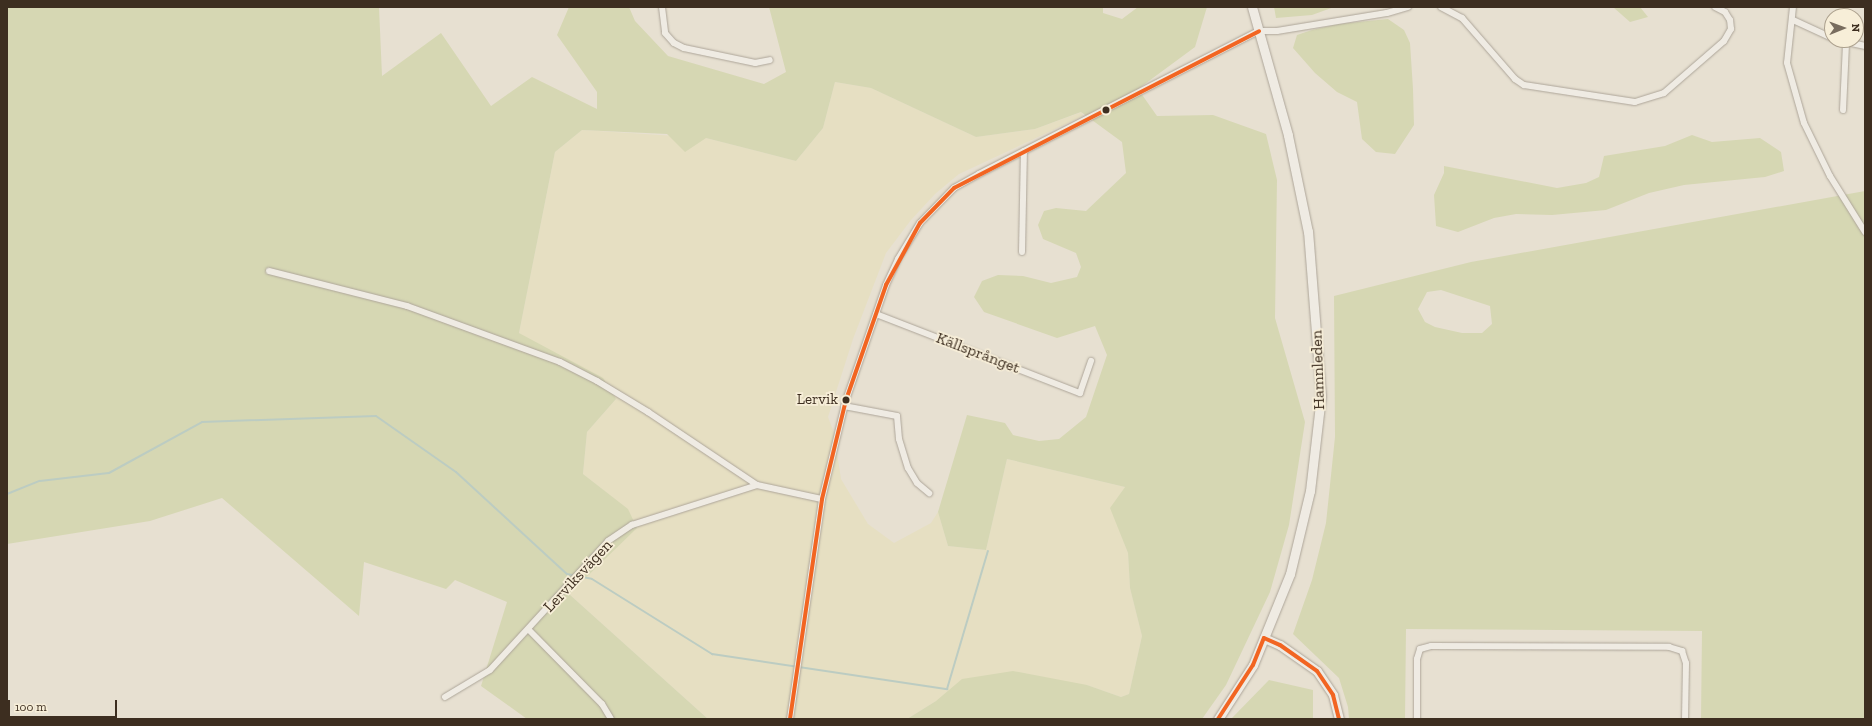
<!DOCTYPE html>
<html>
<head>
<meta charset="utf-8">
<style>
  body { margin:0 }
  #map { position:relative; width:1872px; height:726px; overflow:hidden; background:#e7e0d1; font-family:"Zilla Slab",serif }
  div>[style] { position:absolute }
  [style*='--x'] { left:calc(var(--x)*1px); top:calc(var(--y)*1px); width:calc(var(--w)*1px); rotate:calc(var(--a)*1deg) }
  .farmland>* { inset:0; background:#e6dfc2 }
  .green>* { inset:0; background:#d6d7b3 }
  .stream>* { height:2px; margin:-1px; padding:0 1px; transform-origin:1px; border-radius:1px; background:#bcccc2 }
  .roads { filter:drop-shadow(0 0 1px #ada599) drop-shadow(0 0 1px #ada599) }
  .street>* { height:6px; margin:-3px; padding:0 3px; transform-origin:3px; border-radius:3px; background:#efebe3 }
  .secondary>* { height:9px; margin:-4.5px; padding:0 4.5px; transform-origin:4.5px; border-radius:4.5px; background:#efebe3 }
  .bus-1>* { height:4px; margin:-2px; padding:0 2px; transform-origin:2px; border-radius:2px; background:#f26522 }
  .dots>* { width:11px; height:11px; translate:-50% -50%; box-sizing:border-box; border:2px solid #f7eed8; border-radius:50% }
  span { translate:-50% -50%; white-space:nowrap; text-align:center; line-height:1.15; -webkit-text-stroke:3.5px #f7eed8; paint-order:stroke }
  .bus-label { font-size:15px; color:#3d2e20 }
  .right { translate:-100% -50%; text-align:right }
  .street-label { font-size:16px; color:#3d2e20 }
  .frame { position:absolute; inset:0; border:8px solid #3d2e20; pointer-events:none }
  .north { position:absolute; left:1824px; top:8px; width:40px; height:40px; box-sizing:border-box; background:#f7eed8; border:1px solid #ada18e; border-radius:50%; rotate:89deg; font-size:11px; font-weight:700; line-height:16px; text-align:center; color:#3d2e20 }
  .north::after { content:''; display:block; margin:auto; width:14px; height:18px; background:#786c5e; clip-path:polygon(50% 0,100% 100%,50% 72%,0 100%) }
  .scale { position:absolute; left:8px; top:700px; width:109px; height:18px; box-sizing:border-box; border:2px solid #3d2e20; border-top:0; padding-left:5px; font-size:12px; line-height:14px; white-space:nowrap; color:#3d2e20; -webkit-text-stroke:3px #f7eed8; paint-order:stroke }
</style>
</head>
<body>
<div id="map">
  <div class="farmland">
    <i style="clip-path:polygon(835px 82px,871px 88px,976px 137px,1035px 129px,1082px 112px,1083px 116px,959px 174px,935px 194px,911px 220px,886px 253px,853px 339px,828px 417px,834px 433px,841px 479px,868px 524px,894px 543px,931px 523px,938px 512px,948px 546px,986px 550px,1007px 459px,1125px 487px,1111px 508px,1128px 553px,1130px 588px,1142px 636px,1129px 694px,1121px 697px,1087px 685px,936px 701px,907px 719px,708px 719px,569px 594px,636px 528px,627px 509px,583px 474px,587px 432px,616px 399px,519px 333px,555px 152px,582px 130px,706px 138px,796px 161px,823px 128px)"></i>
  </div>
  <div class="green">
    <i style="clip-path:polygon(7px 7px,379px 7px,382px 76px,441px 33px,491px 106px,532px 77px,597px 109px,597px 92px,557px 35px,569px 7px,629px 7px,635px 21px,668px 56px,764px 84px,786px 72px,769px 7px,1103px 7px,1103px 13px,1122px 19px,1138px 7px,1207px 7px,1195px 47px,1138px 89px,1157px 116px,1213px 115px,1266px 134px,1277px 180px,1275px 318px,1305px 422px,1289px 525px,1270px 592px,1226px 685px,1202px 719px,907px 719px,936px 701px,962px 679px,1013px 671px,1087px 685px,1121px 697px,1129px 694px,1142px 636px,1130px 588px,1128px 553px,1110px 508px,1125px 487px,1007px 459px,986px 550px,948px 546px,938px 512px,967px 415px,1005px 423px,1013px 435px,1039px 441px,1059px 439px,1086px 417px,1107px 355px,1095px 326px,1057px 338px,984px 312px,974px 297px,982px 281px,998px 275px,1023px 276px,1051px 283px,1077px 277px,1081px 267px,1076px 253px,1043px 239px,1038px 225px,1044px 211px,1056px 208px,1086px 211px,1126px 173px,1122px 142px,1081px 112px,1035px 129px,976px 137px,871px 88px,835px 82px,823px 128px,796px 161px,706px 138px,685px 152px,667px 134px,582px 130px,555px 152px,519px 333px,603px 378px,616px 399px,587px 432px,583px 474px,628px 509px,637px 528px,569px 594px,708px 719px,527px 719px,481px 686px,507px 602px,455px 580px,446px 589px,364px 562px,359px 616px,222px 498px,150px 521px,7px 544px)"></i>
    <i style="clip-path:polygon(1274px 7px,1334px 7px,1312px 15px,1276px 18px)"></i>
    <i style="clip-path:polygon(1613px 7px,1640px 7px,1648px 17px,1630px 22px)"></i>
    <i style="clip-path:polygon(1388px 19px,1404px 30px,1410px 43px,1413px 89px,1414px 125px,1395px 154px,1376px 152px,1362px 139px,1357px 102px,1337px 92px,1315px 73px,1293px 48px,1297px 35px,1312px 30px,1338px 24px)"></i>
    <i style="clip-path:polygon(1692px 135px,1712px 142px,1760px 138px,1781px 152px,1784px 171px,1765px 177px,1684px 185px,1649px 193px,1606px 210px,1552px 215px,1516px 214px,1494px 218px,1458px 232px,1436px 226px,1434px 195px,1444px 173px,1444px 166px,1557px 188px,1586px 183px,1599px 177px,1604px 156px,1665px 146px)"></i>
    <i style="clip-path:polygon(evenodd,1865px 191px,1865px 719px,1701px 719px,1702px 631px,1406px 629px,1405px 719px,1349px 719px,1348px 707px,1339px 678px,1293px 634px,1312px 580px,1326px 523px,1335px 437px,1334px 296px,1471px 262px,1865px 191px,1441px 290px,1490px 306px,1492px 324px,1482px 333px,1462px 333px,1435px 327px,1425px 322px,1418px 309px,1427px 292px,1441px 290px)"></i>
    <i style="clip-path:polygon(1269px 680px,1313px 690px,1313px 719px,1231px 719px)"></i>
  </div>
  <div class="stream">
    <i style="--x:7;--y:494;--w:35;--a:-22"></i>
    <i style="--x:40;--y:481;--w:69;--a:-6.6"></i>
    <i style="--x:109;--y:473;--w:106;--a:-28.7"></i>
    <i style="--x:202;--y:422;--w:174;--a:-2"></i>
    <i style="--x:376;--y:416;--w:98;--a:35"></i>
    <i style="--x:456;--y:472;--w:151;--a:42.6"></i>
    <i style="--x:567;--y:574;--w:25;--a:11"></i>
    <i style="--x:592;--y:579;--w:142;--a:32"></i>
    <i style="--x:712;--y:654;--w:238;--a:8.5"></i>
    <i style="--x:947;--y:689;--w:144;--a:-73.5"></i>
  </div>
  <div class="roads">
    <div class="street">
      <i style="--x:662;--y:7;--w:26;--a:83"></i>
      <i style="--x:665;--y:33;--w:13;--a:48"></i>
      <i style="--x:674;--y:43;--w:11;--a:27"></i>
      <i style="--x:684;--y:48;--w:73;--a:11.9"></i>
      <i style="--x:755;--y:63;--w:15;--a:-11"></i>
      <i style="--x:1441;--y:7;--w:24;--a:28"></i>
      <i style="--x:1462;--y:18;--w:81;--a:49"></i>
      <i style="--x:1515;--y:79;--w:11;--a:34"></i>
      <i style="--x:1524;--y:85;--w:112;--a:8.7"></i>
      <i style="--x:1635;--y:102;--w:30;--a:-17"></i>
      <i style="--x:1664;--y:93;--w:79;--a:-40.9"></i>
      <i style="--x:1724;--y:41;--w:14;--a:-60"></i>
      <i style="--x:1731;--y:29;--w:9;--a:-96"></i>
      <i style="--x:1730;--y:20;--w:9;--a:-122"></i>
      <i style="--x:1725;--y:12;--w:11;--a:-153"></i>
      <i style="--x:1793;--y:7;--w:56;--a:96.1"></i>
      <i style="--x:1787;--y:63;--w:62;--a:74.2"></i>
      <i style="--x:1804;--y:123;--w:59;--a:63.9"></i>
      <i style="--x:1830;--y:176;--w:66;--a:58"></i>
      <i style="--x:1793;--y:20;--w:43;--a:24.8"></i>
      <i style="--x:1837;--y:40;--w:29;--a:12"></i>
      <i style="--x:1843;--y:110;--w:66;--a:-87.4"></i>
      <i style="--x:1022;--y:252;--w:101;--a:-88.9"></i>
      <i style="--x:269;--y:271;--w:142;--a:14.2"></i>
      <i style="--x:407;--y:306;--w:163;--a:20.1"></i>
      <i style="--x:560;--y:362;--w:42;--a:27.2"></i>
      <i style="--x:597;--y:381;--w:60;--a:31.3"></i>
      <i style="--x:648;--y:412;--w:131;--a:33.8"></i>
      <i style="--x:757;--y:485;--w:66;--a:12.2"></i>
      <i style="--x:876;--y:314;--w:219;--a:21.2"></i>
      <i style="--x:1080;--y:393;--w:34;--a:-71"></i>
      <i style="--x:844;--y:406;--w:54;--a:10.7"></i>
      <i style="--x:897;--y:416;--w:23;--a:85"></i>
      <i style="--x:899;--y:439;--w:30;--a:73"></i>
      <i style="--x:908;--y:468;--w:17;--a:59"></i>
      <i style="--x:917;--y:483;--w:16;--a:40"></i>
      <i style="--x:529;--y:630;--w:104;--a:45.4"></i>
      <i style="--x:602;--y:704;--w:17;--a:59"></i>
      <i style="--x:445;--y:697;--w:52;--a:-31"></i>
      <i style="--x:490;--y:670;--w:175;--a:-47.5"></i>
      <i style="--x:608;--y:541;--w:29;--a:-34"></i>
      <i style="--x:632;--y:525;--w:131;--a:-17.7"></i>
      <i style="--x:790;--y:719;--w:222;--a:-81.7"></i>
      <i style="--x:822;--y:499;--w:102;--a:-76.4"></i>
      <i style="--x:846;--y:400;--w:122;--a:-70.8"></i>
      <i style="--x:886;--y:285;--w:29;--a:-65"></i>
      <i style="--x:898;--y:259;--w:42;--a:-58.6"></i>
      <i style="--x:920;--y:223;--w:49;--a:-45.8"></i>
      <i style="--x:954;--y:188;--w:29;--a:-29"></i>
      <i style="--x:979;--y:174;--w:314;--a:-27.1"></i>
      <i style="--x:1259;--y:31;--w:18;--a:0"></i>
      <i style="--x:1277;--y:31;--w:111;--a:-9.3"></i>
      <i style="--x:1387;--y:13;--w:22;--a:-16"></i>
      <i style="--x:1417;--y:719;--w:60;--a:-90"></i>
      <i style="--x:1417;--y:659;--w:10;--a:-73"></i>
      <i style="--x:1420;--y:649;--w:11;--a:-15"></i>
      <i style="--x:1431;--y:646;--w:238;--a:0.2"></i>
      <i style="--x:1669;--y:647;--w:14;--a:17"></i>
      <i style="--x:1682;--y:651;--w:13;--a:72"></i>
      <i style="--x:1686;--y:663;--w:56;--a:91"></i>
    </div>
    <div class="secondary">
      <i style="--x:1264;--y:638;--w:17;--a:24"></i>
      <i style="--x:1280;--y:645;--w:45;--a:35.1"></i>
      <i style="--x:1317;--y:671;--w:29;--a:56"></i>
      <i style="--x:1333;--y:695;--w:25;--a:76"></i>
      <i style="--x:1218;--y:719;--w:64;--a:-57.1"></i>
      <i style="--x:1253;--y:665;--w:98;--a:-67.9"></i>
      <i style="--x:1290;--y:574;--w:85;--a:-76.5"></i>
      <i style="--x:1310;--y:491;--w:96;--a:-83.4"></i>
      <i style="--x:1321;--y:396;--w:165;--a:-94.5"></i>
      <i style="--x:1308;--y:232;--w:99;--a:-101.7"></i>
      <i style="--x:1288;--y:135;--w:133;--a:-105.7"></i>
    </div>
  </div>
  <div class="bus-1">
    <i style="--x:1264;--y:638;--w:17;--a:24"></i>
    <i style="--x:1280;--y:645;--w:45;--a:35.1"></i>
    <i style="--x:1317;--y:671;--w:29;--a:56"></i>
    <i style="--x:1333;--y:695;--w:25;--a:76"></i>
    <i style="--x:790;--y:719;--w:222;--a:-81.7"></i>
    <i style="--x:822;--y:499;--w:102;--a:-76.4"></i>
    <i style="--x:846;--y:400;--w:122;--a:-70.8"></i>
    <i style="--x:886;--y:285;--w:71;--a:-61.3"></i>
    <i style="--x:920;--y:223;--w:49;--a:-45.8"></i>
    <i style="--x:954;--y:188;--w:343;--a:-27.2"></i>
    <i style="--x:1218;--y:719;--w:64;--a:-57.1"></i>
    <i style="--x:1253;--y:665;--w:29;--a:-68"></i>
  </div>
  <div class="dots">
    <i style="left:1106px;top:110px;background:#3d2e20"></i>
    <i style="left:846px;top:400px;background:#3d2e20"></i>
  </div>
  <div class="bus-label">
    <span class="right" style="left:838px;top:400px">Lervik</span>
  </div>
  <div class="street-label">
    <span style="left:978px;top:353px;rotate:21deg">Källsprånget</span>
    <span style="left:1318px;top:370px;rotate:-92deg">Hamnleden</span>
    <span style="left:578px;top:576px;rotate:-47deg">Lerviksvägen</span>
  </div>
  <div class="frame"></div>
  <div class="north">N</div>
  <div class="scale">100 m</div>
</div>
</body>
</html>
